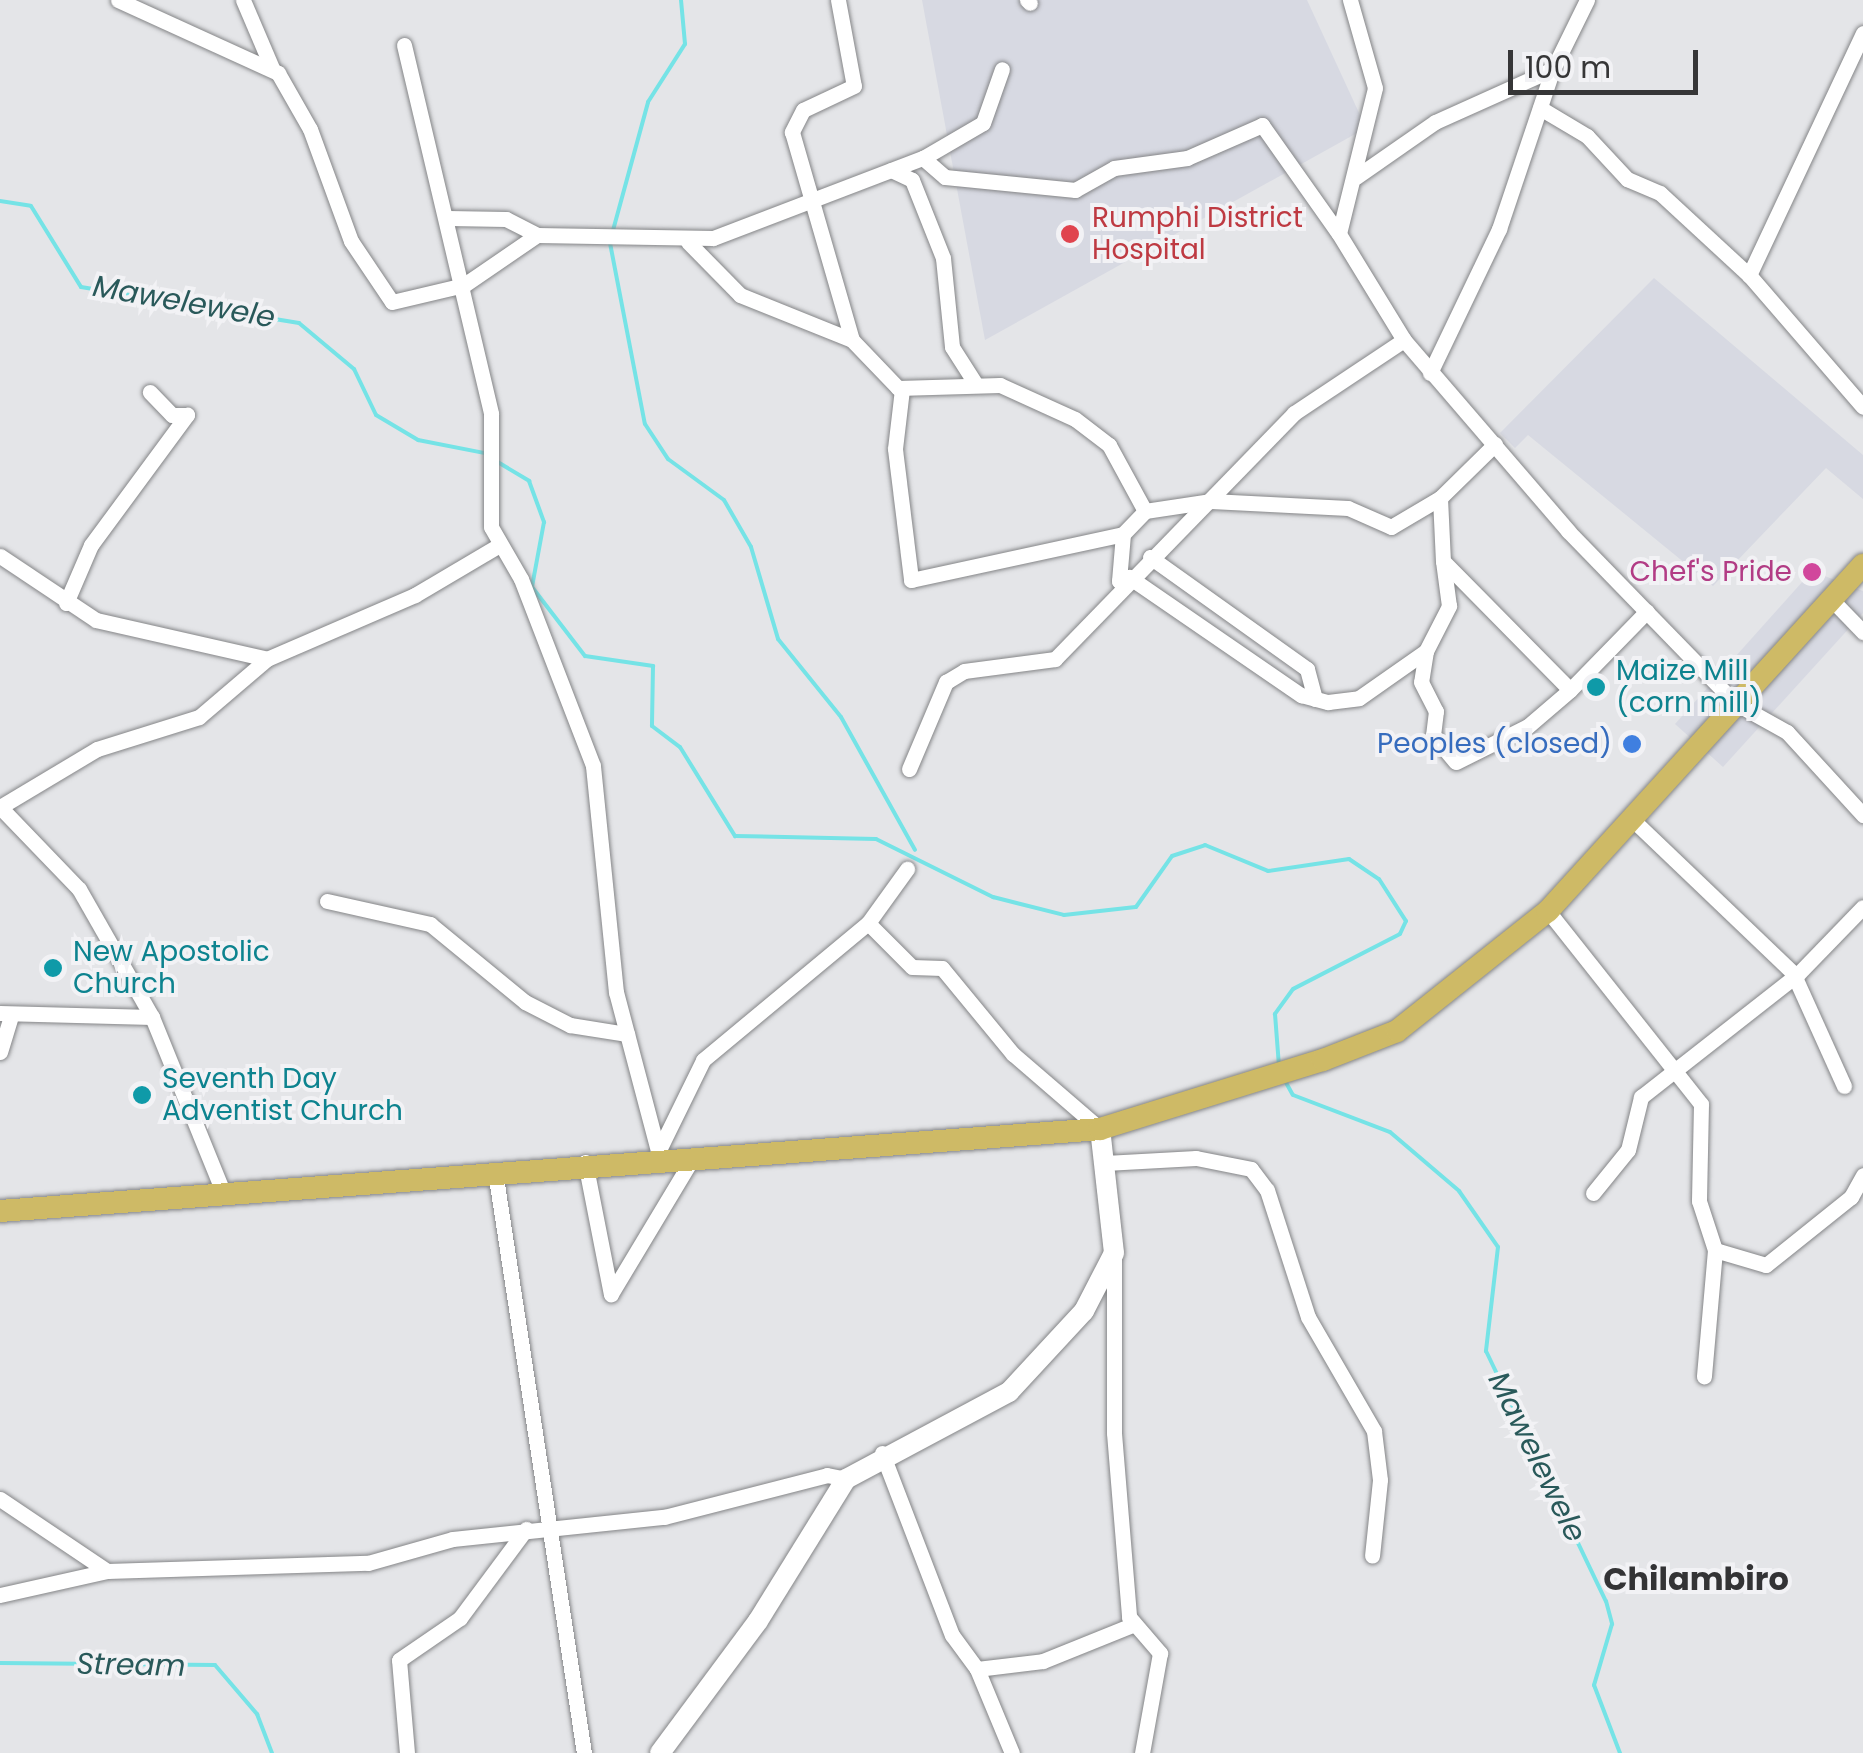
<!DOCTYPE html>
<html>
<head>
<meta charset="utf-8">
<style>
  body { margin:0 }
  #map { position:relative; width:1863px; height:1753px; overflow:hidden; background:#e4e5e8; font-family:Poppins,sans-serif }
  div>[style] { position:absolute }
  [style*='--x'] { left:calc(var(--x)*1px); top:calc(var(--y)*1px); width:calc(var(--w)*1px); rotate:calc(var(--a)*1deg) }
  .built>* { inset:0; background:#d7d9e2 }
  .stream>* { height:4px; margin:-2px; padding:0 2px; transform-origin:2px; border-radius:2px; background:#75e3e6 }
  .roads { filter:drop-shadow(0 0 2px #848587) drop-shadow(0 0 2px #848587) }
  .street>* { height:15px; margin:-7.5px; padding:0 7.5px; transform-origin:7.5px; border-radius:7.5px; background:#fff }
  .secondary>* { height:20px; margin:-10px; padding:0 10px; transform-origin:10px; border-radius:10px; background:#fff }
  .primary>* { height:22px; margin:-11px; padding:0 11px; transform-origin:11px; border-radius:11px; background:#ceba66 }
  .dots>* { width:28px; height:28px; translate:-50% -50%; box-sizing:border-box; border:5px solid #f2f2f5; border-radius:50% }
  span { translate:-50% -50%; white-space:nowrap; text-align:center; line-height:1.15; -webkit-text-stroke:8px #f2f2f5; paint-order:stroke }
  .health-label { font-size:28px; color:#be3a42 }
  .left { translate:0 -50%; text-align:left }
  .hotel-label { font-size:28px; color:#b23c85 }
  .right { translate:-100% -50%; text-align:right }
  .culture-label { font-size:28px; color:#0d838f }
  .shop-label { font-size:28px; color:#366cbe }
  .water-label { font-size:30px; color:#29595a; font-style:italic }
  .quarter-label { font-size:32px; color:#333335; font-weight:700 }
  .scale { position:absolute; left:1508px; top:50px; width:190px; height:45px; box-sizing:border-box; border:5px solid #363637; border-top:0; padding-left:12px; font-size:30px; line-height:35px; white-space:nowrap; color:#363637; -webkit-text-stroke:8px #f2f2f5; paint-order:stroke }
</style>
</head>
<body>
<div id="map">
  <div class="built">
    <i style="clip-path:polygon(922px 0,1307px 0,1366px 128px,985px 340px)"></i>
    <i style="clip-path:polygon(1654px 278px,1863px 455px,1863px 499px,1826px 468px,1713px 586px,1528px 435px,1515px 448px,1500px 433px)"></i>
    <i style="clip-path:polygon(1812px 571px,1863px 591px,1863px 613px,1723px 767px,1675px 724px)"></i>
  </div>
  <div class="stream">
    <i style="--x:0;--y:201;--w:31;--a:9"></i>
    <i style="--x:31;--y:206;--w:95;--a:58.3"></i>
    <i style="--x:81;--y:287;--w:221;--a:9.4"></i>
    <i style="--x:299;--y:323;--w:72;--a:39.9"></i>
    <i style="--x:354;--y:369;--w:51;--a:64.4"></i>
    <i style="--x:376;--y:415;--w:49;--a:30.8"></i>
    <i style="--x:418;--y:440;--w:67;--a:11.1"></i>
    <i style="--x:612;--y:234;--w:137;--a:-74.7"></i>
    <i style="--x:648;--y:102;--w:69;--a:-57.5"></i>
    <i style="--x:685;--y:44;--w:44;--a:-95.2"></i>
    <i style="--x:610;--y:243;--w:184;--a:79.1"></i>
    <i style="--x:645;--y:424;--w:42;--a:56.7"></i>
    <i style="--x:668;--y:459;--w:69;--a:36.2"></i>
    <i style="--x:724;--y:500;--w:54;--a:60.1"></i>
    <i style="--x:751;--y:547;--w:96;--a:73.6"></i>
    <i style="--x:778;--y:639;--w:100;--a:51.1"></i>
    <i style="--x:841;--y:717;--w:152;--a:60.9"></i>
    <i style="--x:496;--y:461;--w:39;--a:31"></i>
    <i style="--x:529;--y:481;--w:44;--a:69.9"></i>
    <i style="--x:544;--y:522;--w:66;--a:100.5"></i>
    <i style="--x:532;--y:587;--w:87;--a:52.5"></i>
    <i style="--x:585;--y:656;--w:69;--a:8.4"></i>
    <i style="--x:653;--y:666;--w:60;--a:91"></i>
    <i style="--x:652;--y:726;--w:35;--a:37"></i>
    <i style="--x:680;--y:747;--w:105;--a:58.3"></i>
    <i style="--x:735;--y:836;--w:141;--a:1.2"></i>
    <i style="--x:876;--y:839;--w:131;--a:26.4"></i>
    <i style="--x:993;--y:897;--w:73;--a:14.2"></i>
    <i style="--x:1064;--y:915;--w:72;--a:-6.3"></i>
    <i style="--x:1136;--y:907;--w:62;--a:-54.8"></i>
    <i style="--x:1172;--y:856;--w:35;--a:-18"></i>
    <i style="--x:1205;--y:845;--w:68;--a:22.4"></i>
    <i style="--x:1268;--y:871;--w:82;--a:-8.4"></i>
    <i style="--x:1349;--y:859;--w:36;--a:34"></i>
    <i style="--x:1379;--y:879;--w:50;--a:57.3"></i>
    <i style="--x:1406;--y:921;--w:14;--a:115"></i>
    <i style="--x:1400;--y:934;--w:120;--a:152.8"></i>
    <i style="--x:1293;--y:989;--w:31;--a:126"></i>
    <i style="--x:1275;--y:1014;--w:52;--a:85.6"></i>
    <i style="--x:1284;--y:1079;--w:18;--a:61"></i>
    <i style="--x:1293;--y:1095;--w:104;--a:20.9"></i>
    <i style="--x:1390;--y:1132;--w:91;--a:40.5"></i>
    <i style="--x:1459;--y:1191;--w:68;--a:55.1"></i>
    <i style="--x:1498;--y:1247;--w:105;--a:96.6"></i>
    <i style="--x:1486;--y:1351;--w:277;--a:64.4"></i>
    <i style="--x:1606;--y:1601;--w:24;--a:75"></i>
    <i style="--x:1612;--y:1624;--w:64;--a:106.4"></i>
    <i style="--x:1594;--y:1685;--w:73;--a:69.1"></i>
    <i style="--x:0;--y:1663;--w:215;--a:0.5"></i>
    <i style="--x:215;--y:1665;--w:65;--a:49.4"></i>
    <i style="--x:257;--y:1714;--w:42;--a:69"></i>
  </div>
  <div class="roads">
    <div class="street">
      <i style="--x:118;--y:0;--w:176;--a:24.5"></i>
      <i style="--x:278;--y:73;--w:64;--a:60.3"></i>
      <i style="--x:310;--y:129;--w:119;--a:69.9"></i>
      <i style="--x:351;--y:241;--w:73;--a:56.1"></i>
      <i style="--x:392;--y:302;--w:74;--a:-13.3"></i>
      <i style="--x:464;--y:285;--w:88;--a:-34.4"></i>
      <i style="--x:243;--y:0;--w:74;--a:66.9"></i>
      <i style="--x:838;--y:0;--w:87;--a:79.5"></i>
      <i style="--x:854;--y:86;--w:56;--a:154.8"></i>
      <i style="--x:803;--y:110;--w:25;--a:117"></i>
      <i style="--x:792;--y:132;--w:216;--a:73.9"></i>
      <i style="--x:1027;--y:0;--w:4;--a:45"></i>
      <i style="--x:1350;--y:0;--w:91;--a:74.1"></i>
      <i style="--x:1375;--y:88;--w:150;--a:103.9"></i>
      <i style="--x:1339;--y:234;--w:124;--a:58.5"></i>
      <i style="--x:1404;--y:340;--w:252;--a:49.3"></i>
      <i style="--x:1568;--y:531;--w:240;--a:45.8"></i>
      <i style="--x:1735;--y:703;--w:60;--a:29.1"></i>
      <i style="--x:1787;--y:732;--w:113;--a:47.5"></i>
      <i style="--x:1863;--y:33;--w:268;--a:115.2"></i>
      <i style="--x:1749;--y:275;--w:174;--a:49.2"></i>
      <i style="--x:404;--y:45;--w:379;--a:76.7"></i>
      <i style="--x:491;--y:414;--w:113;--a:90"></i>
      <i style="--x:491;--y:527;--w:60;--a:60"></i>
      <i style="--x:521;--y:579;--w:200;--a:68.9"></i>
      <i style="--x:593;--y:766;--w:227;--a:84.2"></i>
      <i style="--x:616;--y:992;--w:169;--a:75.2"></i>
      <i style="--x:1540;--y:108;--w:55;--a:30.8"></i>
      <i style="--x:1587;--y:136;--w:59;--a:47.1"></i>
      <i style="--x:1627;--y:179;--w:36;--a:23"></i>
      <i style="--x:1660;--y:193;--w:121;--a:42.7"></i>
      <i style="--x:923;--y:158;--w:29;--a:41"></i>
      <i style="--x:945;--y:177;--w:131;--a:5.7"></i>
      <i style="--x:1075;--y:190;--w:45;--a:-29.4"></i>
      <i style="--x:1114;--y:168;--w:74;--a:-7.8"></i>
      <i style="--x:1187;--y:158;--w:82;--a:-23.7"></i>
      <i style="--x:1262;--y:125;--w:133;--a:54.8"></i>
      <i style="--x:891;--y:170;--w:23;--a:25"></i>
      <i style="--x:912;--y:180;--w:84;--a:68.3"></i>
      <i style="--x:943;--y:258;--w:89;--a:84.2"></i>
      <i style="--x:952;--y:347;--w:43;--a:57.4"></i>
      <i style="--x:1356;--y:177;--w:96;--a:-34.8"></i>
      <i style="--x:1435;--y:122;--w:129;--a:-24.2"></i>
      <i style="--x:1553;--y:69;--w:77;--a:-63.8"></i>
      <i style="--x:448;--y:218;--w:58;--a:1"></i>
      <i style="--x:506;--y:219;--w:35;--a:27"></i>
      <i style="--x:537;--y:235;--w:176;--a:1"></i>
      <i style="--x:713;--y:238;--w:225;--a:-20.9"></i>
      <i style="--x:923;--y:158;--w:69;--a:-30.3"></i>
      <i style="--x:983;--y:123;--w:57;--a:-70.6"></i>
      <i style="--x:688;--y:242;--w:74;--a:45.5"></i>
      <i style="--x:740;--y:295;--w:121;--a:21.9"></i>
      <i style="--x:852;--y:340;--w:66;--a:46.2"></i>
      <i style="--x:898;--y:388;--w:102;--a:-1.7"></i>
      <i style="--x:1000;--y:385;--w:82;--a:24.4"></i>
      <i style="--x:1075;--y:419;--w:43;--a:37.4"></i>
      <i style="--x:1109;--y:445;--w:75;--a:61.4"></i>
      <i style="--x:1145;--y:511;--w:67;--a:-8.6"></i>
      <i style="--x:1211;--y:501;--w:137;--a:2.9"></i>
      <i style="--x:1348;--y:508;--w:47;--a:23.8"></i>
      <i style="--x:1391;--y:527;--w:57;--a:-30.6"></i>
      <i style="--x:1440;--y:498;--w:77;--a:-44.5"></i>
      <i style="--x:1430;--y:373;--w:160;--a:-64.4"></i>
      <i style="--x:1499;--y:229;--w:169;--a:-71.4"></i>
      <i style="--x:902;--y:389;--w:60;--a:96.7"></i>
      <i style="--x:895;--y:449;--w:132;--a:83"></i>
      <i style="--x:911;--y:580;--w:217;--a:-12.2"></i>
      <i style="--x:1123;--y:534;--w:32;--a:-46"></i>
      <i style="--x:1440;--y:498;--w:63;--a:87.3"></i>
      <i style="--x:1443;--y:561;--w:181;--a:45.4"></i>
      <i style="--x:1570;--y:690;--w:110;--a:-45.7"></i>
      <i style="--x:1123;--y:534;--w:47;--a:94.9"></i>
      <i style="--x:1119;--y:581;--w:11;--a:-22"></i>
      <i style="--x:1129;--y:577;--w:209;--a:34.5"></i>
      <i style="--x:1301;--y:695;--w:28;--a:15"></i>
      <i style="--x:1328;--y:702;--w:31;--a:-7"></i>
      <i style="--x:1359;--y:698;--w:82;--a:-35"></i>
      <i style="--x:1426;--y:651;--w:51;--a:-62.9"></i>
      <i style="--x:1449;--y:606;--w:45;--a:-97.6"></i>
      <i style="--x:0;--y:556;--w:115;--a:33.7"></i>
      <i style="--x:96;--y:620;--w:175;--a:12.8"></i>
      <i style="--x:1150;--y:557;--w:193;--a:35.5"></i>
      <i style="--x:1307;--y:669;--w:31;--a:75"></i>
      <i style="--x:1832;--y:600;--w:45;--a:45.9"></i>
      <i style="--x:66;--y:603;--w:63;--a:-66.7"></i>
      <i style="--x:91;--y:545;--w:162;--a:-53.6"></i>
      <i style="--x:187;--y:415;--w:15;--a:180"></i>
      <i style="--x:172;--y:415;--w:32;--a:-134"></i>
      <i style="--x:1426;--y:651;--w:31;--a:99"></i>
      <i style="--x:1421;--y:682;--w:33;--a:63"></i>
      <i style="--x:1436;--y:711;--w:24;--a:97"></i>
      <i style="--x:1433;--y:735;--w:35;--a:50"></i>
      <i style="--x:1456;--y:762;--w:80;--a:-26.6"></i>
      <i style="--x:1528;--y:726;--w:55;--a:-40.6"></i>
      <i style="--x:909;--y:769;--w:95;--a:-67"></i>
      <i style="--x:946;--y:682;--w:21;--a:-31"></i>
      <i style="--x:964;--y:671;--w:92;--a:-7.5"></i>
      <i style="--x:1055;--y:659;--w:343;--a:-45.8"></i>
      <i style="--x:1294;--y:413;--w:132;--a:-33.6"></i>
      <i style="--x:0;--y:807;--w:113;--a:-30.9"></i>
      <i style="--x:97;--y:749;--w:107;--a:-17.4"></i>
      <i style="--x:199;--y:717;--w:89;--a:-40.5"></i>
      <i style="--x:267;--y:659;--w:161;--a:-23.4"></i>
      <i style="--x:415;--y:595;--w:96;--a:-30.6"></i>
      <i style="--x:0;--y:807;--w:114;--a:46.1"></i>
      <i style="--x:79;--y:889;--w:147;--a:60.3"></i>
      <i style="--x:152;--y:1017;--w:191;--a:67.9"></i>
      <i style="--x:1633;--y:820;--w:221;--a:43.7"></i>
      <i style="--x:1793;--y:973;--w:124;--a:65.7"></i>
      <i style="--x:327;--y:901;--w:106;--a:12.6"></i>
      <i style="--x:430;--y:924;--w:123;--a:39.4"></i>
      <i style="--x:525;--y:1002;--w:51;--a:27.1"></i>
      <i style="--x:570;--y:1025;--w:58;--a:9"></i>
      <i style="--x:1548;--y:911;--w:246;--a:51.6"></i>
      <i style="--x:1701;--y:1104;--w:97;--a:91.2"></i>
      <i style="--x:1699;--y:1201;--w:52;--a:71.9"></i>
      <i style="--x:1715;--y:1250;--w:127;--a:95"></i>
      <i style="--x:868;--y:923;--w:62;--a:45"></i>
      <i style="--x:912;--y:967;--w:30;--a:2"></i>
      <i style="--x:942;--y:968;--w:112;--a:50.5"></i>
      <i style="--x:1013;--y:1054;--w:115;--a:40.8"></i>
      <i style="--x:0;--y:1013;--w:152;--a:1.5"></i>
      <i style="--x:0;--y:1052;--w:38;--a:-73"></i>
      <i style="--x:659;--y:1150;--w:100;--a:-63.9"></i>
      <i style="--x:703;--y:1060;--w:214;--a:-39.7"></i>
      <i style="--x:868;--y:923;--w:67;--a:-54.2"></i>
      <i style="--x:585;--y:1162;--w:135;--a:78.9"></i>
      <i style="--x:611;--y:1294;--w:161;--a:-59"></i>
      <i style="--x:1105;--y:1163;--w:91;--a:-3.1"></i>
      <i style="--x:1196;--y:1158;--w:56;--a:11.3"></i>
      <i style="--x:1251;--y:1169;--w:26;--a:53"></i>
      <i style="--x:1267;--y:1190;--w:133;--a:72.1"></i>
      <i style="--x:1308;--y:1317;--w:132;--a:59.9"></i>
      <i style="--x:1374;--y:1431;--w:49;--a:83"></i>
      <i style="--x:1380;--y:1480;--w:76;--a:96"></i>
      <i style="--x:495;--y:1171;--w:589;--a:81.31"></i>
      <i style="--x:1593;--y:1193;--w:55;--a:-50.9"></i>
      <i style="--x:1628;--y:1150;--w:55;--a:-76.2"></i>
      <i style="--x:1641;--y:1097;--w:199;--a:-38.1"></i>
      <i style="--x:1798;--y:974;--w:93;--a:-45.9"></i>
      <i style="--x:1715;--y:1250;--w:53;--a:16.4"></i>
      <i style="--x:1766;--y:1265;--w:109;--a:-38.7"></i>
      <i style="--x:1851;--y:1197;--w:25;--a:-61"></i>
      <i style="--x:1114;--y:1257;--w:176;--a:90"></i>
      <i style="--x:1114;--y:1433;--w:185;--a:85.3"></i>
      <i style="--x:1129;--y:1617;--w:48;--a:49.3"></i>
      <i style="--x:1160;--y:1653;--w:102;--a:100.2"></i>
      <i style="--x:882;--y:1453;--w:195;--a:69"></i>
      <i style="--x:952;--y:1635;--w:42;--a:53.7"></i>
      <i style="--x:977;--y:1669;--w:91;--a:67.4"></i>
      <i style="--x:0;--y:1499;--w:129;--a:33.9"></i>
      <i style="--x:0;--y:1595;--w:110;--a:-12.6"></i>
      <i style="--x:107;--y:1571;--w:261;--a:-1.8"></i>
      <i style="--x:368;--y:1563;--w:88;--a:-15.8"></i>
      <i style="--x:453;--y:1539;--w:212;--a:-6"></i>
      <i style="--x:664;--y:1517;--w:168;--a:-14.4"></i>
      <i style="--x:827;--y:1475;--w:19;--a:12"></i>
      <i style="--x:977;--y:1669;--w:66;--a:-6.9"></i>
      <i style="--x:1043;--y:1661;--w:96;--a:-22"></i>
      <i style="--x:407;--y:1753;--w:93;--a:-94.9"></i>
      <i style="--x:399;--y:1660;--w:74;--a:-34.5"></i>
      <i style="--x:460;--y:1618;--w:111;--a:-53.4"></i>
    </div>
    <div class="secondary">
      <i style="--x:660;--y:1753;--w:164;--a:-53.4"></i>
      <i style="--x:758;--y:1621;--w:167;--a:-58.2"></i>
      <i style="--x:846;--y:1479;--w:185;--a:-28.1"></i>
      <i style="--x:1009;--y:1392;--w:110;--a:-47.2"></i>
      <i style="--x:1084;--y:1311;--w:65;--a:-62.7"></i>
      <i style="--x:1114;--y:1253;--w:125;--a:-96.4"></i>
    </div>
    <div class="primary">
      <i style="--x:0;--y:1211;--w:1103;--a:-4.26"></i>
      <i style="--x:1100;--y:1129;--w:233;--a:-17.2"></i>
      <i style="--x:1323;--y:1060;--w:79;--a:-21.4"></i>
      <i style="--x:1397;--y:1031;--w:193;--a:-38.5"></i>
      <i style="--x:1548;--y:911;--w:468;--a:-47.7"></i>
    </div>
  </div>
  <div class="dots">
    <i style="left:1070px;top:234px;background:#e0444e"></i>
    <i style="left:1812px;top:572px;background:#d1479c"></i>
    <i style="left:1596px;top:687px;background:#0f9aa8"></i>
    <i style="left:1632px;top:744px;background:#3f7fe0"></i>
    <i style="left:53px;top:968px;background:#0f9aa8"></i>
    <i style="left:142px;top:1095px;background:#0f9aa8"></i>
  </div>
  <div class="health-label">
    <span class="left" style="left:1092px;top:234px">Rumphi District<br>Hospital</span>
  </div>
  <div class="hotel-label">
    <span class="right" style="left:1792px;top:572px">Chef's Pride</span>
  </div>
  <div class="culture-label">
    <span class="left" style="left:1616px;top:687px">Maize Mill<br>(corn mill)</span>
    <span class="left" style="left:73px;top:968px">New Apostolic<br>Church</span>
    <span class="left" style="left:162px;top:1095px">Seventh Day<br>Adventist Church</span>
  </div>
  <div class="shop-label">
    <span class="right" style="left:1612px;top:744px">Peoples (closed)</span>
  </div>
  <div class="water-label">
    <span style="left:184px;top:302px;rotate:10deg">Mawelewele</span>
    <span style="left:1537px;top:1457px;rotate:64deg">Mawelewele</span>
    <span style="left:131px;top:1665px;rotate:1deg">Stream</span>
  </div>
  <div class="quarter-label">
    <span style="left:1696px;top:1579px">Chilambiro</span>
  </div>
  <div class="scale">100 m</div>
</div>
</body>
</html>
